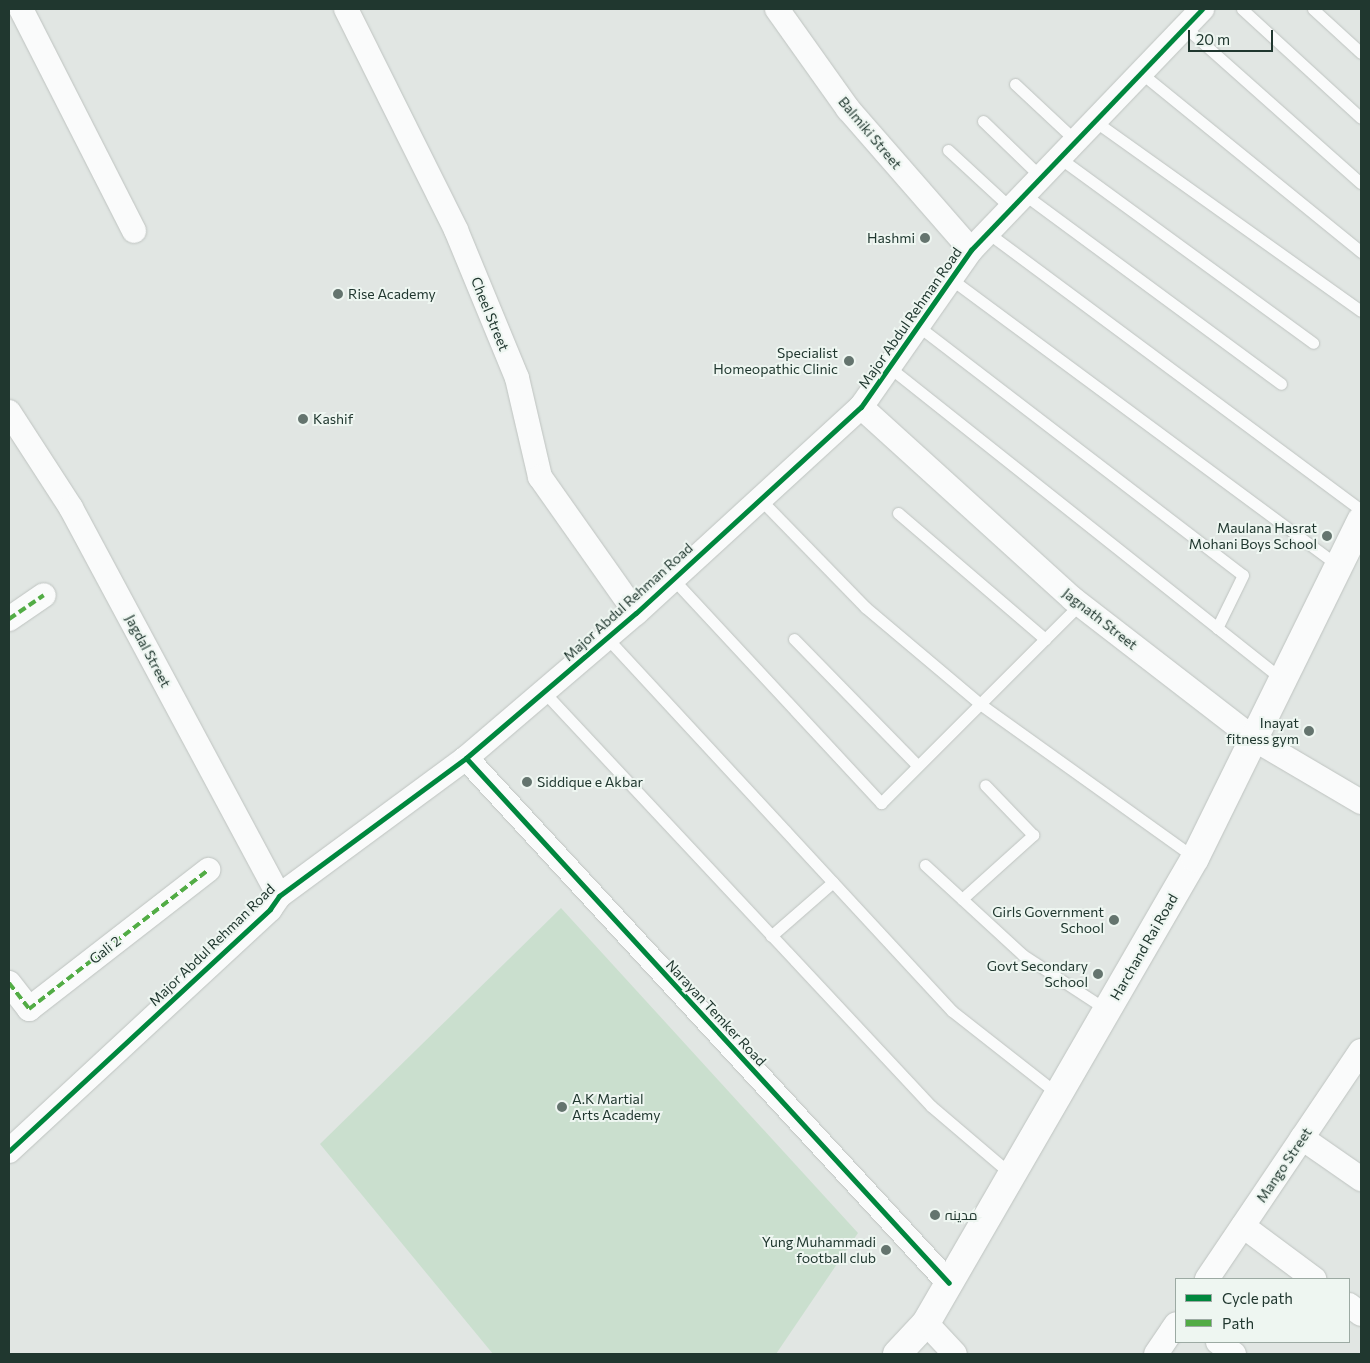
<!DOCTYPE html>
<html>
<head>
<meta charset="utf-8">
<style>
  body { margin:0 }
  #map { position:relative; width:1370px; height:1363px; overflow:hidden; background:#e1e6e3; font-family:Commissioner,Cairo,sans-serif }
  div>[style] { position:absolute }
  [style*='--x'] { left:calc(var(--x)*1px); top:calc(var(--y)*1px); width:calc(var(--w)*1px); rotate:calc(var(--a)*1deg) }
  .green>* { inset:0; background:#cadfce }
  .roads { filter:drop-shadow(0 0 1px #bec3c0) drop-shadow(0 0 1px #bec3c0) }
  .service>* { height:11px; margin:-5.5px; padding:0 5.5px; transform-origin:5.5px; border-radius:5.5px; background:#fafbfb }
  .minor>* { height:24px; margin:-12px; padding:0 12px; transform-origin:12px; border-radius:12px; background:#fafbfb }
  .secondary>* { height:28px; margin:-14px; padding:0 14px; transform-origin:14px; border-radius:14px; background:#fafbfb }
  .quiet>* { height:4px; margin-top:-2px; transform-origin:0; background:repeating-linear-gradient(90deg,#52ac45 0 8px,transparent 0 12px) }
  .cycleway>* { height:5px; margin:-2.5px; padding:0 2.5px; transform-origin:2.5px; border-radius:2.5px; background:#00873e }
  .dots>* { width:14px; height:14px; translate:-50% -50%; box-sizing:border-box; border:2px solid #eef6f1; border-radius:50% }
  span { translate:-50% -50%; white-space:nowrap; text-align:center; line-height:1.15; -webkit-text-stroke:4px #eef6f1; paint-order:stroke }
  .street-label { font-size:14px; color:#20372f }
  .poi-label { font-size:14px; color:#20372f }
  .right { translate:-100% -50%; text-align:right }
  .left { translate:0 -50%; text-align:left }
  .frame { position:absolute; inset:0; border:10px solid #20372f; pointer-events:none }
  .legend { position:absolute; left:1175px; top:1278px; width:175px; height:65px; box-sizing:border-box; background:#eef6f1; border:1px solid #9caaa3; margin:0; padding:6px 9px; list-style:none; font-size:15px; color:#20372f }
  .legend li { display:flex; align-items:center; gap:10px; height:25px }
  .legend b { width:25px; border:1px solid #9caaa3 }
  .scale { position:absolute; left:1188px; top:30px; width:85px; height:22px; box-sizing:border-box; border:2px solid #20372f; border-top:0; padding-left:6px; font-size:15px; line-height:18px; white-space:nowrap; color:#20372f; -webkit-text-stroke:4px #eef6f1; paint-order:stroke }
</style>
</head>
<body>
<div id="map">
  <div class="green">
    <i style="clip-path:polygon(561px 908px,858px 1233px,776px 1354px,493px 1354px,320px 1144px)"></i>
  </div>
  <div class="roads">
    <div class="service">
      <i style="--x:1242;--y:9;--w:161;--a:42.5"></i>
      <i style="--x:1313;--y:9;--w:65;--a:42.5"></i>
      <i style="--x:1185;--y:27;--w:235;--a:41.6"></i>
      <i style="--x:1141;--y:73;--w:284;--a:39.1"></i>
      <i style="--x:1015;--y:84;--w:85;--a:43.1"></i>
      <i style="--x:983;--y:121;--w:82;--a:44"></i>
      <i style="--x:1096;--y:122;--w:325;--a:35.5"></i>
      <i style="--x:948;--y:150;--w:87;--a:42.7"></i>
      <i style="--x:1061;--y:159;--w:312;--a:36.1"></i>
      <i style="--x:1025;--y:195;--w:318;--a:36.4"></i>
      <i style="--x:988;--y:233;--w:465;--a:36.6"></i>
      <i style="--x:951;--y:279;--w:483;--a:36.5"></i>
      <i style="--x:918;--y:326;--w:409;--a:37.5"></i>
      <i style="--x:1243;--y:575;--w:59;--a:116.1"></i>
      <i style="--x:889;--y:367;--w:503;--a:38.46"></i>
      <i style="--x:760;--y:499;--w:151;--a:45.8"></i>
      <i style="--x:865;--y:607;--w:150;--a:40.1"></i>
      <i style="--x:980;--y:704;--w:264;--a:35.6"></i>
      <i style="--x:898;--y:513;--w:194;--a:40.6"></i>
      <i style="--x:673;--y:579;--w:306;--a:47.1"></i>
      <i style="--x:881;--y:803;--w:281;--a:-45"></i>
      <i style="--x:607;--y:638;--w:508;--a:47.23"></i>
      <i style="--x:952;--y:1011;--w:135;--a:38.1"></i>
      <i style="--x:794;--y:639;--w:177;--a:45.7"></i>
      <i style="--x:544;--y:692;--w:567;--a:46.93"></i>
      <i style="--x:931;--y:1106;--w:106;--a:40.4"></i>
      <i style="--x:925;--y:865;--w:133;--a:42.6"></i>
      <i style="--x:1023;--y:955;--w:100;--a:33.2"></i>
      <i style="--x:962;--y:899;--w:96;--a:-42"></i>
      <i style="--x:1033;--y:835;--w:69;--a:-133.8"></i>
      <i style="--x:771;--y:936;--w:82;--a:-41.1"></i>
    </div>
    <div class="minor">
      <i style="--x:21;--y:9;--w:249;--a:63"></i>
      <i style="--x:346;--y:9;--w:247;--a:63.5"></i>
      <i style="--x:456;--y:230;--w:160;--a:67.6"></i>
      <i style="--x:517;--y:378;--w:102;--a:76.9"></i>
      <i style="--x:540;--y:477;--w:166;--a:54.8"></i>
      <i style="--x:777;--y:9;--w:123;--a:54.6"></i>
      <i style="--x:848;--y:109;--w:187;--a:48.9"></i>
      <i style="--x:861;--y:407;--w:286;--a:42.2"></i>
      <i style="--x:1073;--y:599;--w:229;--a:37.7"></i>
      <i style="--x:1254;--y:739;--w:124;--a:30.5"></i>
      <i style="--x:9;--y:412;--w:114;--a:57.1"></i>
      <i style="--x:71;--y:508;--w:440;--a:61.8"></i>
      <i style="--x:9;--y:619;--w:42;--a:-34.4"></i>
      <i style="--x:466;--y:758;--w:713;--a:47.39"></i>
      <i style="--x:9;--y:983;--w:33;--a:52"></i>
      <i style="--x:29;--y:1009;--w:227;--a:-37.8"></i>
      <i style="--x:1302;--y:1138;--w:72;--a:34.8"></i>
      <i style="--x:9;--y:1151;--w:356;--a:-42.8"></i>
      <i style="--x:270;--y:909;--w:16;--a:-55"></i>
      <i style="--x:279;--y:896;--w:232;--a:-36.4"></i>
      <i style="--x:466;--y:758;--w:223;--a:-40.5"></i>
      <i style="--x:636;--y:613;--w:305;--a:-42.5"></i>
      <i style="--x:861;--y:407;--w:192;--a:-55"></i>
      <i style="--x:971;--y:250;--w:334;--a:-46.2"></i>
      <i style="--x:1243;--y:1226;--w:89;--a:36.7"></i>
      <i style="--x:1207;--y:1279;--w:275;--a:-56"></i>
      <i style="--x:1349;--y:1305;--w:15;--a:37"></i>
      <i style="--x:926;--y:1323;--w:42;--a:46.9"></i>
      <i style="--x:1218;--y:1342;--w:20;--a:37"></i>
      <i style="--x:1156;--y:1354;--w:36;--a:-56"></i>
    </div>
    <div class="secondary">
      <i style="--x:897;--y:1354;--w:42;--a:-46.9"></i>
      <i style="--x:926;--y:1323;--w:537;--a:-59.95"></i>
      <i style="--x:1195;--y:858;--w:376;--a:-63.8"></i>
    </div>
  </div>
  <div class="quiet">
    <i style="--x:9;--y:619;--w:42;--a:-34.4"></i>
    <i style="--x:9;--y:983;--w:33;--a:52"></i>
    <i style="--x:29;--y:1009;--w:227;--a:-37.8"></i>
  </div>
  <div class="cycleway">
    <i style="--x:466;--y:758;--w:713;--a:47.39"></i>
    <i style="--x:9;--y:1151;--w:356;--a:-42.8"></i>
    <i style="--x:270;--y:909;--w:16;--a:-55"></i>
    <i style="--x:279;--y:896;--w:232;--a:-36.4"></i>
    <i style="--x:466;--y:758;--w:223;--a:-40.5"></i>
    <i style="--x:636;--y:613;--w:305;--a:-42.5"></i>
    <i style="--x:861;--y:407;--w:192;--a:-55"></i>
    <i style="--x:971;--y:250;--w:334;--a:-46.2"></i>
  </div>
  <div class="dots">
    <i style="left:925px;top:238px;background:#64746e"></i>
    <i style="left:338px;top:294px;background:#64746e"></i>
    <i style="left:849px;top:361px;background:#64746e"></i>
    <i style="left:303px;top:419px;background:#64746e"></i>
    <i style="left:1327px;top:536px;background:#64746e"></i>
    <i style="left:1309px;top:731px;background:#64746e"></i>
    <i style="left:527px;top:782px;background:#64746e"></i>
    <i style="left:1114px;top:920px;background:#64746e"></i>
    <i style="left:1098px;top:974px;background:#64746e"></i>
    <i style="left:562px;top:1107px;background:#64746e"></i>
    <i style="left:935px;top:1215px;background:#64746e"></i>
    <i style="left:886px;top:1250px;background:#64746e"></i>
  </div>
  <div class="street-label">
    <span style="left:870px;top:133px;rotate:50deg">Balmiki Street</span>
    <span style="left:490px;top:314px;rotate:68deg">Cheel Street</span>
    <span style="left:910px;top:318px;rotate:-55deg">Major Abdul Rehman Road</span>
    <span style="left:628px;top:602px;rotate:-42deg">Major Abdul Rehman Road</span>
    <span style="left:1100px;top:619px;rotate:38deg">Jagnath Street</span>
    <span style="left:148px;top:651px;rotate:62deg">Jagdal Street</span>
    <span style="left:212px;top:945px;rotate:-44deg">Major Abdul Rehman Road</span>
    <span style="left:1144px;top:947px;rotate:-60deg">Harchand Rai Road</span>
    <span style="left:105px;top:950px;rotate:-38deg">Gali 2</span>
    <span style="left:716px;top:1013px;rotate:47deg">Narayan Temker Road</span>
    <span style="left:1284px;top:1165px;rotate:-56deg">Mango Street</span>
  </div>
  <div class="poi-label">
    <span class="right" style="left:915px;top:238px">Hashmi</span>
    <span class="left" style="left:348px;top:294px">Rise Academy</span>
    <span class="right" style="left:838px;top:361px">Specialist<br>Homeopathic Clinic</span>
    <span class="left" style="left:313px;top:419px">Kashif</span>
    <span class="right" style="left:1317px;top:536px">Maulana Hasrat<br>Mohani Boys School</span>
    <span class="right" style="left:1299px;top:731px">Inayat<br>fitness gym</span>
    <span class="left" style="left:537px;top:782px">Siddique e Akbar</span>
    <span class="right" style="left:1104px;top:920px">Girls Government<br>School</span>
    <span class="right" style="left:1088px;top:974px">Govt Secondary<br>School</span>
    <span class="left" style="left:572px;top:1107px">A.K Martial<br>Arts Academy</span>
    <span class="left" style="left:945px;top:1215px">مدینہ</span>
    <span class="right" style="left:876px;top:1250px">Yung Muhammadi<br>football club</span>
  </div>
  <div class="frame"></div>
  <ul class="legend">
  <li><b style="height:6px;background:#00873e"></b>Cycle path</li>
  <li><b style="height:6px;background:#52ac45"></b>Path</li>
  </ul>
  <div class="scale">20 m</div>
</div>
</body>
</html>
